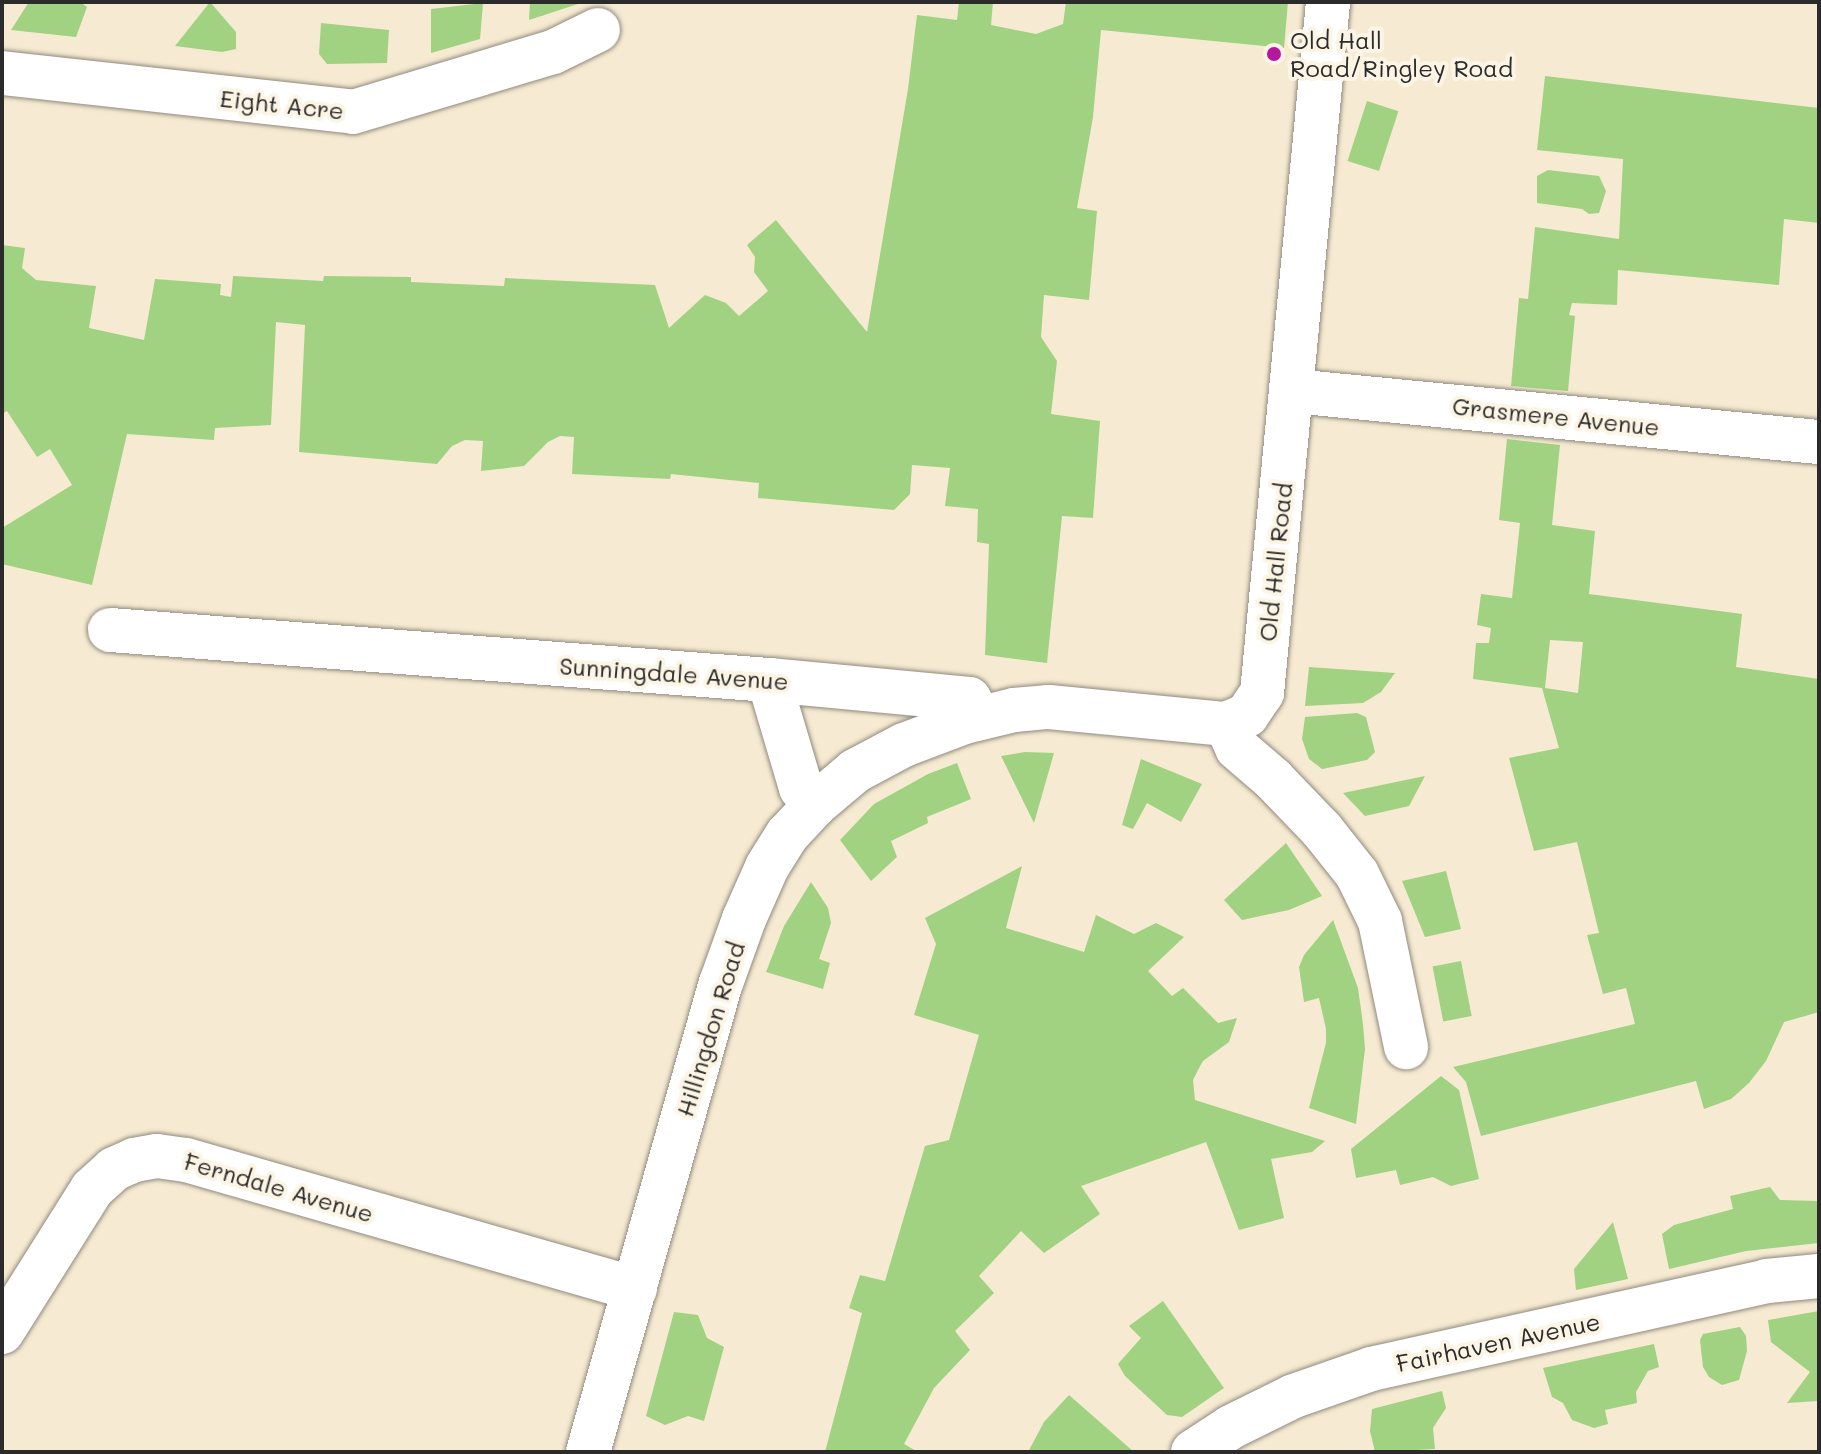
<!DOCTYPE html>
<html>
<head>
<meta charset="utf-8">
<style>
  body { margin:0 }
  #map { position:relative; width:1821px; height:1454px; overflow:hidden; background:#f6ead2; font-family:Mali,sans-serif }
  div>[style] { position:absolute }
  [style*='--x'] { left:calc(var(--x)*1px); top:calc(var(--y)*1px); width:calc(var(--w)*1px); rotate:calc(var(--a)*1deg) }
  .green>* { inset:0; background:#a0d282; transform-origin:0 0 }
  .roads { filter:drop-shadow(0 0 2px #908a7e) drop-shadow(0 0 2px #908a7e) }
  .minor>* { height:44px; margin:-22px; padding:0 22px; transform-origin:22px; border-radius:22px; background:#fff }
  .dots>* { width:22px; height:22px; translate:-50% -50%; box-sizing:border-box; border:4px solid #fcf5e5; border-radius:50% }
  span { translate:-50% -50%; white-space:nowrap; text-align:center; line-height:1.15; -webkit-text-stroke:8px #fcf5e5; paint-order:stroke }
  .poi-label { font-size:24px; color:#2b2b2b }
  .left { translate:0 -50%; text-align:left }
  .street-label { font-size:24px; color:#2b2b2b }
  .frame { position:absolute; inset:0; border:4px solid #2b2b2b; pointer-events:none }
</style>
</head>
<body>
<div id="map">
  <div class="green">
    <i style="clip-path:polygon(29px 2px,80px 2px,87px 7px,76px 37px,11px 30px)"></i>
    <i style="clip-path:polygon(210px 2px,236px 32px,236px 49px,222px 52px,175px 46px)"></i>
    <i style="clip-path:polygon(530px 2px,581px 2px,581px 3px,529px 20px)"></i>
    <i style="clip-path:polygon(959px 2px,993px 2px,991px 25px,1036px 34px,1063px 24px,1066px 2px,1288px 2px,1284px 48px,1101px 30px,1093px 117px,1077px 208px,1097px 211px,1089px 300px,1044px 295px,1041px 337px,1057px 361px,1051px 414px,1100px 421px,1093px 518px,1062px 516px,1047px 663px,985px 655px,989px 544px,977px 542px,978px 509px,945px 506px,950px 468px,912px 465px,910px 494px,894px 510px,758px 498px,759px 483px,671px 474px,670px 479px,572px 474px,574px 437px,560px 436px,548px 442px,524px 466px,481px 471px,483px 441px,465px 440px,452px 446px,437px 464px,299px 452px,305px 325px,276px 322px,271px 425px,215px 428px,214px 440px,127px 434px,92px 585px,2px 564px,2px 528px,72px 485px,50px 449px,37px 457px,7px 411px,2px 414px,2px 245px,25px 248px,22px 268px,36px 280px,96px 286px,89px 328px,144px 340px,155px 279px,221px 284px,220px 295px,231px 297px,233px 276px,323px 281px,324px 276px,411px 277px,411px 282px,504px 286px,505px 278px,655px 285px,669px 328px,705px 295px,726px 303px,739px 316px,768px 291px,754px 272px,755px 257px,747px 245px,776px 220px,867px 332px,908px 89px,917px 15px,957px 20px)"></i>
    <i style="clip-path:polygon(483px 3px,480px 39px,431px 53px,431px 9px)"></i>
    <i style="clip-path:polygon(321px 23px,389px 30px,387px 63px,327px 64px,319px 54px)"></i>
    <i style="clip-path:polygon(1545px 76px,1819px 108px,1819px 223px,1784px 219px,1779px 285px,1618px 270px,1617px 305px,1572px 303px,1569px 315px,1575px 316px,1568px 391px,1511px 386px,1519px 298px,1528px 299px,1535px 227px,1619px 239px,1623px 159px,1537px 150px)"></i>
    <i style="left:1367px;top:101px;width:33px;height:63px;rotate:18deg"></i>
    <i style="clip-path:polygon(1548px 170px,1599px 176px,1606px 191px,1599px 213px,1589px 214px,1582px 209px,1537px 203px,1537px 176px)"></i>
    <i style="clip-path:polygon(evenodd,1507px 439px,1560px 445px,1552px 525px,1595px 531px,1589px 594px,1742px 614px,1736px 667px,1819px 679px,1819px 1012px,1784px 1022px,1766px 1061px,1749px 1083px,1731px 1099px,1704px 1109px,1696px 1081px,1481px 1136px,1466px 1082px,1453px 1067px,1635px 1024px,1626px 988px,1603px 994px,1587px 935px,1599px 933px,1577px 842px,1534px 851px,1509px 758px,1559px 748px,1542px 688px,1473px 679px,1476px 643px,1489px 643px,1491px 628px,1477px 625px,1481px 594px,1512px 598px,1520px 523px,1499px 520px,1507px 439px,1550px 640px,1583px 642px,1578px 693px,1545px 688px,1550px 640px)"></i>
    <i style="clip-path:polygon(1309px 667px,1395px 673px,1381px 692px,1363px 703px,1305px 706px)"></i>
    <i style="clip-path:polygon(1357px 713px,1366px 717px,1375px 752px,1367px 760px,1322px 769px,1309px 759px,1302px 739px,1305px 717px)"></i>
    <i style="clip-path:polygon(1025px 752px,1054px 753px,1034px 823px,1001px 756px)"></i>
    <i style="clip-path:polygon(1141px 759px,1202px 784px,1181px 822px,1147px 803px,1133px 829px,1122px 825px)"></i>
    <i style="clip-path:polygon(957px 763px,971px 799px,927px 817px,928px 823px,891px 841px,897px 857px,871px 881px,840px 840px,874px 804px,928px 774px)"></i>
    <i style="clip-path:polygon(1425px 776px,1409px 806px,1365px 816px,1343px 793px)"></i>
    <i style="clip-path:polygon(1286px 843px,1322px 896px,1289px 910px,1242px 920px,1224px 900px)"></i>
    <i style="clip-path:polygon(1022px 866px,1006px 928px,1084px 952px,1096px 915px,1134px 934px,1156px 923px,1184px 937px,1148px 971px,1172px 996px,1183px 988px,1218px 1023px,1237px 1018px,1229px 1042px,1203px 1061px,1198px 1070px,1193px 1080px,1195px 1100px,1325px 1141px,1312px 1152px,1271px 1159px,1284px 1218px,1239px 1230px,1206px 1142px,1081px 1186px,1100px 1214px,1044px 1253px,1021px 1231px,979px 1276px,994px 1293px,955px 1331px,970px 1350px,934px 1388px,904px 1444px,918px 1452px,825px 1452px,862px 1313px,849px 1308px,860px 1275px,885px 1281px,925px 1146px,949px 1140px,979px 1035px,914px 1015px,936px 944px,925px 918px)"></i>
    <i style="clip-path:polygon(1446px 871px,1461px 929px,1425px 937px,1402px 881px)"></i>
    <i style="clip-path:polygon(811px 882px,828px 908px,831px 923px,819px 959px,830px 963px,823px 989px,766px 972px,784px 926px)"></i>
    <i style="clip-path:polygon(1333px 920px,1358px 988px,1363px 1024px,1365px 1049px,1356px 1124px,1309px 1108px,1326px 1043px,1326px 1029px,1319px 998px,1304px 1002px,1299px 967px,1304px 955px)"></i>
    <i style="left:1461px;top:961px;width:56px;height:29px;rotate:79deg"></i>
    <i style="clip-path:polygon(1441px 1076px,1459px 1090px,1479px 1179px,1451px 1186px,1433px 1177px,1400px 1185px,1396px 1170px,1356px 1178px,1351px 1149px)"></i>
    <i style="clip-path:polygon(1770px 1187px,1780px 1200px,1819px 1201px,1819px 1243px,1746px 1251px,1669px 1269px,1662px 1234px,1674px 1225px,1733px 1209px,1730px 1196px)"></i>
    <i style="clip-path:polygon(1613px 1222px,1628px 1279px,1576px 1290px,1574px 1269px)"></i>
    <i style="clip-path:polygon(1163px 1301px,1224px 1388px,1182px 1417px,1167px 1415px,1125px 1376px,1118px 1364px,1141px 1338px,1129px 1326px)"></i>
    <i style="clip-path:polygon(1819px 1311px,1819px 1401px,1787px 1403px,1810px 1372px,1771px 1342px,1768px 1320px)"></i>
    <i style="clip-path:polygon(674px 1312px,698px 1315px,707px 1338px,724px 1347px,704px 1421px,688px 1416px,665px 1425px,646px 1416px)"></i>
    <i style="clip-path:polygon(1740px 1327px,1746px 1336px,1747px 1351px,1739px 1380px,1722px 1385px,1709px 1377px,1703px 1367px,1700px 1340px,1703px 1334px)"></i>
    <i style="clip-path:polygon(1654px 1344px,1659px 1367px,1648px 1371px,1636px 1392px,1637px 1403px,1605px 1410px,1608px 1424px,1594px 1428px,1572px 1420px,1563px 1403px,1552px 1397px,1543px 1368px)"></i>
    <i style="clip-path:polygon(1442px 1391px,1446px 1408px,1433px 1428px,1435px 1449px,1375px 1452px,1370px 1431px,1372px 1409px)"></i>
    <i style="clip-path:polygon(1069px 1395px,1134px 1452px,1028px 1452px,1044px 1422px)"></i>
  </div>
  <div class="roads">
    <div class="minor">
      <i style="--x:2;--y:73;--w:353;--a:6.3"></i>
      <i style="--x:353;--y:112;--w:209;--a:-16.7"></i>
      <i style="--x:553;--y:52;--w:50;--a:-26.1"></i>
      <i style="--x:1293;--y:391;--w:527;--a:5.55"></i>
      <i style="--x:110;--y:630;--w:661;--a:4.34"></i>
      <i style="--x:769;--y:680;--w:201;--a:5.4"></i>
      <i style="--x:969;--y:699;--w:22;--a:58"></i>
      <i style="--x:769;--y:680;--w:113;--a:73.5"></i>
      <i style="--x:801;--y:788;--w:22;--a:47"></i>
      <i style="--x:1226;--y:724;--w:26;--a:65"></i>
      <i style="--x:1237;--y:748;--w:48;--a:40.7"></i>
      <i style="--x:1273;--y:779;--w:71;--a:46.1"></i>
      <i style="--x:1322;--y:830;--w:56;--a:51.5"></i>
      <i style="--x:1357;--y:874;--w:52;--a:63.9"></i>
      <i style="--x:1380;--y:921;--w:129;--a:78.3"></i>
      <i style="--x:2;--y:1332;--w:169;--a:-57.8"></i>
      <i style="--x:92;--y:1189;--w:30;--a:-42"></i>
      <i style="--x:114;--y:1169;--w:22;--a:-24"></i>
      <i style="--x:134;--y:1160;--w:23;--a:-10"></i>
      <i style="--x:157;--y:1156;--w:29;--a:8"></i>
      <i style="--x:186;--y:1160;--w:467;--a:16"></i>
      <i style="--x:588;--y:1452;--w:487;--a:-74.2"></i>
      <i style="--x:721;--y:983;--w:68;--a:-70.2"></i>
      <i style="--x:744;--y:919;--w:57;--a:-66.1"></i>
      <i style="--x:767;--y:867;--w:38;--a:-58"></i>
      <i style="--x:787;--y:835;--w:42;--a:-46.9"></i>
      <i style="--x:816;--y:804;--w:51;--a:-40.2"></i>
      <i style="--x:855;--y:771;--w:55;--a:-28"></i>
      <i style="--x:904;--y:745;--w:65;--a:-20.7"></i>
      <i style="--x:965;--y:722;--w:50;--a:-13.8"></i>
      <i style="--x:1014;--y:710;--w:35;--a:-5"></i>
      <i style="--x:1049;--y:707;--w:178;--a:5.5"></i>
      <i style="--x:1226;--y:724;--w:23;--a:-23"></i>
      <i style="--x:1247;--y:715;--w:27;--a:-56"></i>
      <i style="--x:1262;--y:693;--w:694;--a:-84.54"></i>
      <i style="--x:1193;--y:1452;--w:45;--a:-33.3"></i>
      <i style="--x:1231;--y:1427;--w:70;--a:-26.2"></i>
      <i style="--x:1294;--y:1396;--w:82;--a:-19.3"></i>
      <i style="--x:1371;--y:1369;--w:406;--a:-12.5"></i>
      <i style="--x:1767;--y:1281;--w:52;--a:-5.5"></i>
    </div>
  </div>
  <div class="dots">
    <i style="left:1274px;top:54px;background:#b5179e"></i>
  </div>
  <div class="poi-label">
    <span class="left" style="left:1290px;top:54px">Old Hall<br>Road/Ringley Road</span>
  </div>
  <div class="street-label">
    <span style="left:282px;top:104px;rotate:6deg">Eight Acre</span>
    <span style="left:1556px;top:416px;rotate:6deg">Grasmere Avenue</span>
    <span style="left:1275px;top:562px;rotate:-84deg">Old Hall Road</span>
    <span style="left:674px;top:673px;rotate:4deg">Sunningdale Avenue</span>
    <span style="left:710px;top:1029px;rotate:-73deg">Hillingdon Road</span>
    <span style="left:279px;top:1187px;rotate:16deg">Ferndale Avenue</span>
    <span style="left:1498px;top:1342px;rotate:-12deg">Fairhaven Avenue</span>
  </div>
  <div class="frame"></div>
</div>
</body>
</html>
